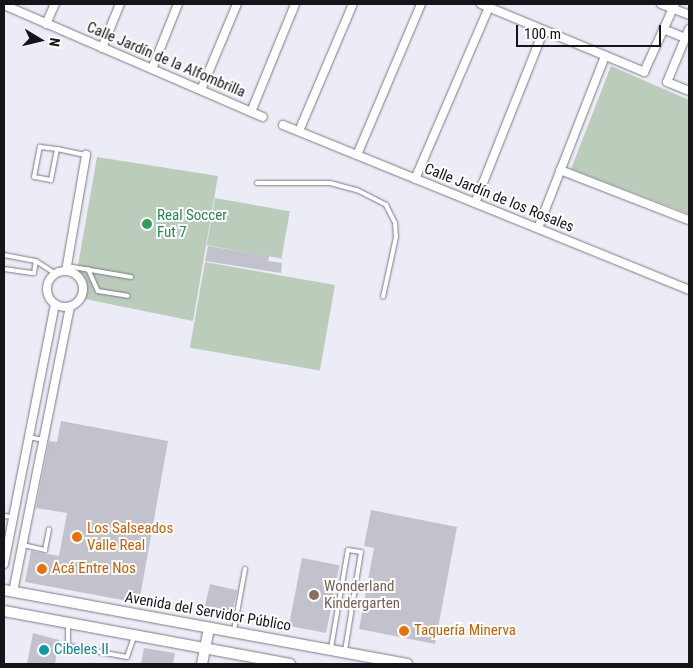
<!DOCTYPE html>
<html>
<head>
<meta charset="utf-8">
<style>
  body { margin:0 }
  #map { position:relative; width:693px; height:668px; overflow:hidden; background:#ececf7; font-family:"Roboto Condensed",sans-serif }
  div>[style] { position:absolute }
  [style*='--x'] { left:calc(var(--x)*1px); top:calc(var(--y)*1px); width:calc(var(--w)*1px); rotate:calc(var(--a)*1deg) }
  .green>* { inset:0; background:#bcccba; transform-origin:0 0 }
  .building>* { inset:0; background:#c1c2cc; transform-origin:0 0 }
  .roads { filter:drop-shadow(0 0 1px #7a7a84) drop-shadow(0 0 1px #7a7a84) }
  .service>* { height:4px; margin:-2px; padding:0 2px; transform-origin:2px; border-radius:2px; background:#fff }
  .minor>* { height:8px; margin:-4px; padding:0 4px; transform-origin:4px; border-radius:4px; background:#fff }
  .minor>.ring { margin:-4px; padding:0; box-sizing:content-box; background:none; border:8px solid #fff; border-radius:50% }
  .tertiary>* { height:10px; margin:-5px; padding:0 5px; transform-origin:5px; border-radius:5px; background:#fff }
  .dots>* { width:14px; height:14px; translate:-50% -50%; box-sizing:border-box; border:2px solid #fff; border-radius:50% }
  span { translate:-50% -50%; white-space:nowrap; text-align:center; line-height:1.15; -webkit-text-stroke:4px #fff; paint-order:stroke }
  .street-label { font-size:15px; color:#151519 }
  .leisure-label { font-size:15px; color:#27864d }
  .left { translate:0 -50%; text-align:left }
  .food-label { font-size:15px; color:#c56008 }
  .education-label { font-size:15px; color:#785e54 }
  .culture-label { font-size:15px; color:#0d838f }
  .frame { position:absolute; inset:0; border:5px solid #151519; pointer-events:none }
  .north { position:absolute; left:15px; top:15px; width:50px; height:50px; -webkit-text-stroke:4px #fff; paint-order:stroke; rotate:99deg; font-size:14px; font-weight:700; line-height:20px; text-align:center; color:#151519 }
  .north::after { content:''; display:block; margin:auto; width:18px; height:22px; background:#151519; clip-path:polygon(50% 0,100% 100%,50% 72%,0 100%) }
  .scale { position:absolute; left:516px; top:25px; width:145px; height:22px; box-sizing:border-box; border:2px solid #151519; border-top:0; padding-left:6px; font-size:15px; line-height:18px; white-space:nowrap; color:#151519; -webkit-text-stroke:4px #fff; paint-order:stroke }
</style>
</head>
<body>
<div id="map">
  <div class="green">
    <i style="clip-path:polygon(611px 66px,689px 100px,689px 214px,571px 169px)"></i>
    <i style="clip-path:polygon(97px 157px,218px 176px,193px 321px,85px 299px,87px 283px,77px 271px)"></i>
    <i style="left:215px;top:198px;width:76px;height:48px;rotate:10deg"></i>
    <i style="left:205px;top:262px;width:132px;height:87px;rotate:10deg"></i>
  </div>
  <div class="building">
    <i style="clip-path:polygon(208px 246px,269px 256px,268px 261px,282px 263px,281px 273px,205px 261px)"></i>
    <i style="clip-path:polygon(61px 421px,168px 441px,139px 603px,25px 582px,31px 551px,59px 556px,67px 513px,36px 508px,49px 441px,57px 442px)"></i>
    <i style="clip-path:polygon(371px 510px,457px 527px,435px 644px,359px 629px,374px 548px,364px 546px)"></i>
    <i style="left:302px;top:558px;width:38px;height:69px;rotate:11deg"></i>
    <i style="left:210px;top:584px;width:28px;height:24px;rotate:13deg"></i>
    <i style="clip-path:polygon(33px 633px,59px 640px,55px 664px,27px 664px)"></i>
    <i style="clip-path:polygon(144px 648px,175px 653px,173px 664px,141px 664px)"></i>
  </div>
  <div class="roads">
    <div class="service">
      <i style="--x:57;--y:149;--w:32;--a:101"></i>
      <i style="--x:51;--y:180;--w:17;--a:-170"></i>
      <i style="--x:34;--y:177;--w:31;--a:-79"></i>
      <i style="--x:40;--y:147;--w:17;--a:7"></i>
      <i style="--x:57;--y:149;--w:30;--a:12"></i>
      <i style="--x:257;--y:183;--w:73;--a:0"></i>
      <i style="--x:330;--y:183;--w:28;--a:15"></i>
      <i style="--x:357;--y:190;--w:33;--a:27"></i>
      <i style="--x:386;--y:205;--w:20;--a:63"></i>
      <i style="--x:395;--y:223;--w:14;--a:86"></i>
      <i style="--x:396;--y:237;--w:61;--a:102.2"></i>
      <i style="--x:4;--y:255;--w:33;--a:11"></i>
      <i style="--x:36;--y:261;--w:24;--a:33"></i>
      <i style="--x:67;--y:266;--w:65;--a:9.8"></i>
      <i style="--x:4;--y:269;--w:30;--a:8"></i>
      <i style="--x:34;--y:273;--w:12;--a:-81"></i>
      <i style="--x:88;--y:269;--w:24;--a:66"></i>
      <i style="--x:98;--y:291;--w:30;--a:9"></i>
      <i style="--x:29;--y:437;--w:14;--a:12"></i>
      <i style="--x:4;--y:516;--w:9;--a:6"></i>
      <i style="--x:23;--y:545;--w:23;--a:13"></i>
      <i style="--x:45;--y:550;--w:21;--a:-79"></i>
      <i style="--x:68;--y:625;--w:21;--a:90"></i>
      <i style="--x:68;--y:646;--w:60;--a:10.6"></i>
      <i style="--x:127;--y:657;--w:21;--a:-71"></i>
      <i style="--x:234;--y:630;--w:62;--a:-79.8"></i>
      <i style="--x:331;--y:648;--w:99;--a:-80.2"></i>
      <i style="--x:348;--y:550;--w:13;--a:9"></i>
      <i style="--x:361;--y:552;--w:100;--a:99.2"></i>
    </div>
    <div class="minor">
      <i style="--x:481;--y:4;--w:177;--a:22.6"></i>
      <i style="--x:644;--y:72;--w:75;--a:-65.5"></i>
      <i style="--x:661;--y:4;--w:30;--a:21"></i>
      <i style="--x:4;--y:5;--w:282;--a:23.4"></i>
      <i style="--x:46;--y:24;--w:22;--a:-66"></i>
      <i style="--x:663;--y:29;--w:24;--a:22"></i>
      <i style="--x:689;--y:29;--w:57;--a:112.5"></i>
      <i style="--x:667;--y:82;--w:24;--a:22"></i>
      <i style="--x:102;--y:48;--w:48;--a:-67.8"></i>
      <i style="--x:152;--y:69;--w:70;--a:-68.2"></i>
      <i style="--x:201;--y:90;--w:93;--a:-67.3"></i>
      <i style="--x:251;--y:112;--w:117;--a:-67.8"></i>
      <i style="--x:283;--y:125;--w:438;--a:22.1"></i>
      <i style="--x:299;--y:131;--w:138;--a:-67"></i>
      <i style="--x:357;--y:155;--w:164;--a:-67"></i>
      <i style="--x:560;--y:170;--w:138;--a:21.2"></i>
      <i style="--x:415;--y:179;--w:187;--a:-66.7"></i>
      <i style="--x:475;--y:203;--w:186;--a:-68.3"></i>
      <i style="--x:538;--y:228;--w:185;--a:-68.7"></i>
      <i style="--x:66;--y:271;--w:118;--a:-80.2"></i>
      <i class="ring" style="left:47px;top:271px;width:28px;height:28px"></i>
      <i style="--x:4;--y:564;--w:265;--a:-78.9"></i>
      <i style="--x:13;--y:592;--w:291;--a:-78.7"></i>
    </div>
    <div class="tertiary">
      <i style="--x:4;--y:590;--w:410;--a:10.4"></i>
      <i style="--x:4;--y:611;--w:291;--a:10.5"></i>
      <i style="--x:202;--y:664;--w:37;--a:-79"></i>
    </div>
  </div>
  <div class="dots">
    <i style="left:147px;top:224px;background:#2e9e5b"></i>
    <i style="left:77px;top:537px;background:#e8710a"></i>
    <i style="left:42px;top:569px;background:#e8710a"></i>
    <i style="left:314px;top:595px;background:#8d6e63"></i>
    <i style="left:404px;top:631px;background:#e8710a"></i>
    <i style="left:44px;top:650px;background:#0f9aa8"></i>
  </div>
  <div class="street-label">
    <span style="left:166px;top:60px;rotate:23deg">Calle Jardín de la Alfombrilla</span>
    <span style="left:499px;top:198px;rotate:22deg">Calle Jardín de los Rosales</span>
    <span style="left:208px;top:612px;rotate:10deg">Avenida del Servidor Público</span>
  </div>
  <div class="leisure-label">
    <span class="left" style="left:157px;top:224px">Real Soccer<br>Fut 7</span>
  </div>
  <div class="food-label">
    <span class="left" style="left:87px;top:537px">Los Salseados<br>Valle Real</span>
    <span class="left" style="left:52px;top:569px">Acá Entre Nos</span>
    <span class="left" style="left:414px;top:631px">Taquería Minerva</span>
  </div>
  <div class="education-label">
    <span class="left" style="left:324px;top:595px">Wonderland<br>Kindergarten</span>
  </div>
  <div class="culture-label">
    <span class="left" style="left:54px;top:650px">Cibeles II</span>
  </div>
  <div class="frame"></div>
  <div class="north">N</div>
  <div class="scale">100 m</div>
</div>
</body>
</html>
